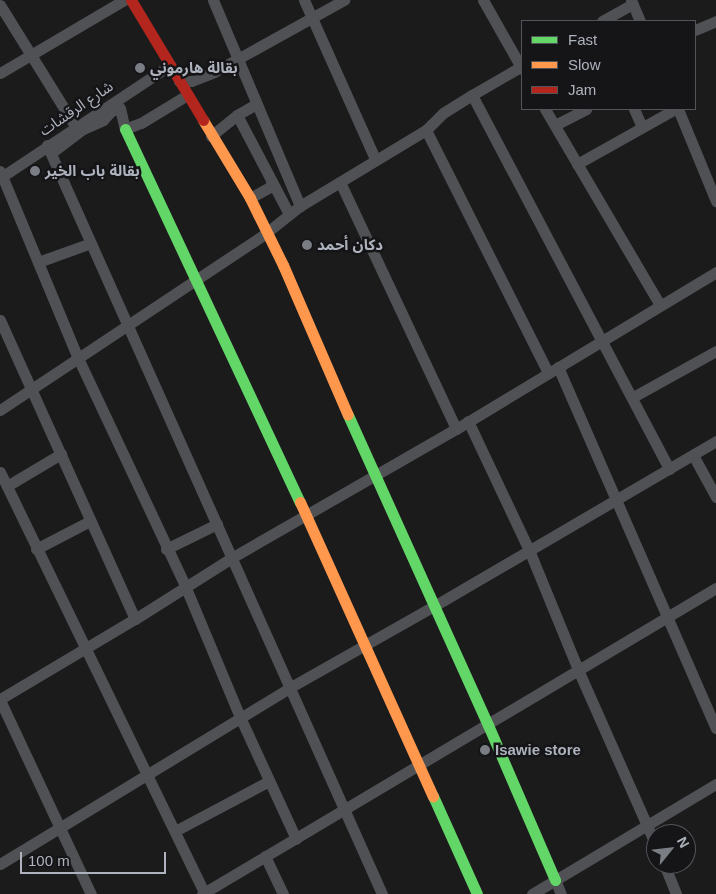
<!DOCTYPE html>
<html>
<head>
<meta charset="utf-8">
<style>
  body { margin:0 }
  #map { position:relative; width:716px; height:894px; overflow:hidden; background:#1b1b1c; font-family:Arial,"Noto Sans Arabic",sans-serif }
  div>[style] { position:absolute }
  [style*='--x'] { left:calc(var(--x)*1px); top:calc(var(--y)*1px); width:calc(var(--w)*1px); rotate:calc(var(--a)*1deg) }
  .street>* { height:11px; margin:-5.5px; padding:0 5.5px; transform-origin:5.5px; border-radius:5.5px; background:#4f5155 }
  .fast>* { height:11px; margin:-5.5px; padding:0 5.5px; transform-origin:5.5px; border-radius:5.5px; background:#63d668 }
  .slow>* { height:11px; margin:-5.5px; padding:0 5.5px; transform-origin:5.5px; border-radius:5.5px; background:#ff974d }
  .jam>* { height:11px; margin:-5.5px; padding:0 5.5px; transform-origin:5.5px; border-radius:5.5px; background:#b3261e }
  .dots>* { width:14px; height:14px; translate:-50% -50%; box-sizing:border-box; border:2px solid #151518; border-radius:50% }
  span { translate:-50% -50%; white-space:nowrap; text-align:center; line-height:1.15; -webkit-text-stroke:5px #151518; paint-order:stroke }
  .poi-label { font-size:15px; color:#adb2bc; font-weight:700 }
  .left { translate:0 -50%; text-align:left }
  .street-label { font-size:15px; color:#adb2bc }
  .legend { position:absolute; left:521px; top:20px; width:175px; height:90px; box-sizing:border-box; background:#151518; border:1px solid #52545a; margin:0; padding:6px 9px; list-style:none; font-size:15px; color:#adb2bc }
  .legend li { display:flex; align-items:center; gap:10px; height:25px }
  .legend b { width:25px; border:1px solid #52545a }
  .north { position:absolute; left:646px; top:824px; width:50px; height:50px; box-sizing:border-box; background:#151518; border:1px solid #52545a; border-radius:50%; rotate:61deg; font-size:14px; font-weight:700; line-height:20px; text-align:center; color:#adb2bc }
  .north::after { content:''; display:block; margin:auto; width:18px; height:22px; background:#7a7d84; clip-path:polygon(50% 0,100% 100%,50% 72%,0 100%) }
  .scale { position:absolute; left:20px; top:852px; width:146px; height:22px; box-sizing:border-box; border:2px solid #adb2bc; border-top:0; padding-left:6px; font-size:15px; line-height:18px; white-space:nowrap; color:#adb2bc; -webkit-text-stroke:4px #151518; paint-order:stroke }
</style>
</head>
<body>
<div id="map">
  <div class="street">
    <i style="--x:213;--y:0;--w:224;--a:67.1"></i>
    <i style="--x:304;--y:0;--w:174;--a:65.9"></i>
    <i style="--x:483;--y:0;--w:79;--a:60.5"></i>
    <i style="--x:631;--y:0;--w:23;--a:67"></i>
    <i style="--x:0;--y:5;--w:142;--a:58.2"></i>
    <i style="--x:602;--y:21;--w:35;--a:-29"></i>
    <i style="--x:695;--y:30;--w:23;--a:-23"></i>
    <i style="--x:0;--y:73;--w:144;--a:-30.5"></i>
    <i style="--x:179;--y:81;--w:12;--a:0"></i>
    <i style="--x:191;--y:81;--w:25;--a:-21"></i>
    <i style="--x:214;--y:72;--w:149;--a:-29"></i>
    <i style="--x:472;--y:95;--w:423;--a:62.2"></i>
    <i style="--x:545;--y:109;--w:227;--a:59.6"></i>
    <i style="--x:634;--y:109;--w:20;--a:66"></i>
    <i style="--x:678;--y:109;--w:100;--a:67.6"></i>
    <i style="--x:237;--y:115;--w:112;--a:62.3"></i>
    <i style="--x:555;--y:125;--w:35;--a:-27"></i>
    <i style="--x:426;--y:130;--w:272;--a:63.3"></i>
    <i style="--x:211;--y:136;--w:33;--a:-39"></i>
    <i style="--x:237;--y:115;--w:22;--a:-30"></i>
    <i style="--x:47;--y:145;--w:821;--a:65.9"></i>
    <i style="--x:51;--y:153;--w:38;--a:-37"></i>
    <i style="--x:81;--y:130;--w:24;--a:-24"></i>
    <i style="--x:103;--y:120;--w:12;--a:-48"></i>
    <i style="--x:111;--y:111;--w:9;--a:-18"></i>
    <i style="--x:120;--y:108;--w:22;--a:77"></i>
    <i style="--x:125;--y:129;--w:17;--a:-21"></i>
    <i style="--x:141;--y:123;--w:54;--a:-31.3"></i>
    <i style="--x:577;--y:164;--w:112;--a:-29.3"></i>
    <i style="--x:0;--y:171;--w:203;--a:67.4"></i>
    <i style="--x:78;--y:358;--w:254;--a:64.8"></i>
    <i style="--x:186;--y:588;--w:140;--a:67.3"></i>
    <i style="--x:240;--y:717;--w:134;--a:65.3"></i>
    <i style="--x:0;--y:178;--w:204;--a:-33.6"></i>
    <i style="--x:340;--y:182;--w:273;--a:64.8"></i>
    <i style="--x:250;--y:198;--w:23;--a:-29"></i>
    <i style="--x:270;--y:187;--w:4;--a:-76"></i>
    <i style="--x:38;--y:262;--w:56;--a:-19.7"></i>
    <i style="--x:0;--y:320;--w:328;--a:65.7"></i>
    <i style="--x:558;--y:367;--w:394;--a:66.4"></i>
    <i style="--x:633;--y:397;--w:95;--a:-29"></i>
    <i style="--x:0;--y:410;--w:320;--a:-33.6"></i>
    <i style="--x:266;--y:233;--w:43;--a:-38.5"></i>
    <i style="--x:300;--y:206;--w:147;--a:-31.1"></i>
    <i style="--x:426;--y:130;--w:24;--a:-45"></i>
    <i style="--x:443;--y:113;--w:34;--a:-32"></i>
    <i style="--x:472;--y:95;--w:58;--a:-30.1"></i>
    <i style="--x:468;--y:421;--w:143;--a:64.7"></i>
    <i style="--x:529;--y:550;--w:132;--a:67.7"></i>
    <i style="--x:579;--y:672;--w:190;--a:66.1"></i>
    <i style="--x:693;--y:455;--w:48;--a:61.3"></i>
    <i style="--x:0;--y:472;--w:469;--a:64.1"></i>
    <i style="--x:7;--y:486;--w:63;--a:-30.7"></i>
    <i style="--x:36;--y:549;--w:61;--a:-27.4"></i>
    <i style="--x:166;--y:549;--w:57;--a:-26.1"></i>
    <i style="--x:0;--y:699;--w:157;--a:-30.7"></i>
    <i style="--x:135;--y:619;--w:116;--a:-32.3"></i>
    <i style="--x:233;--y:557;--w:257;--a:-29.9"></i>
    <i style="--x:456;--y:429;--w:304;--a:-31.1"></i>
    <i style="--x:0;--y:700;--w:214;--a:64.9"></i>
    <i style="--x:175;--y:831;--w:106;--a:-28"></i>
    <i style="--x:265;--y:856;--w:42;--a:64.7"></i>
    <i style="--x:0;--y:864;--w:338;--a:-31.3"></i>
    <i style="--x:289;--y:688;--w:167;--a:-29.5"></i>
    <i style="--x:434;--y:606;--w:327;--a:-30.3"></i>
    <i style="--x:664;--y:864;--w:32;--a:68"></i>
    <i style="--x:555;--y:880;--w:15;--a:67"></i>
    <i style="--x:202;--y:894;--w:598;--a:-30.77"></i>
    <i style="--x:532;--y:894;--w:214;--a:-30.9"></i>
  </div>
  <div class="fast">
    <i style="--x:125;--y:129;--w:412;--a:64.9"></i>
    <i style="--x:348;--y:415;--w:340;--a:65.7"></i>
    <i style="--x:488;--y:725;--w:169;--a:66.6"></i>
    <i style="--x:433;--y:796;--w:107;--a:65.8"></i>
  </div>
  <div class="slow">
    <i style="--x:203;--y:120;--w:91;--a:58.9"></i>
    <i style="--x:250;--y:198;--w:75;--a:63.8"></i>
    <i style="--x:283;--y:265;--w:163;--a:66.6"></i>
    <i style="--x:300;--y:502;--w:323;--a:65.7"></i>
  </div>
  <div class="jam">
    <i style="--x:131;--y:0;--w:140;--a:59"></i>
  </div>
  <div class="dots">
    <i style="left:140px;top:68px;background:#7a7d84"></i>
    <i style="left:35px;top:171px;background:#7a7d84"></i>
    <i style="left:307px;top:245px;background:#7a7d84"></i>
    <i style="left:485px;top:750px;background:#7a7d84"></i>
  </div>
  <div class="poi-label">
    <span class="left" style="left:150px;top:68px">بقالة هارموني</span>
    <span class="left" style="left:45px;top:171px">بقالة باب الخير</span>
    <span class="left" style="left:317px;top:245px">دكان أحمد</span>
    <span class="left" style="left:495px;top:750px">Isawie store</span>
  </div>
  <div class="street-label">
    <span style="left:76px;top:108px;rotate:-34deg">شارع الرقشات</span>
  </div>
  <ul class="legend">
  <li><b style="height:6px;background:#63d668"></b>Fast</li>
  <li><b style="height:6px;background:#ff974d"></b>Slow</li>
  <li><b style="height:6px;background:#b3261e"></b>Jam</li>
  </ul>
  <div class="north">N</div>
  <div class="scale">100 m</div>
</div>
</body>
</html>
